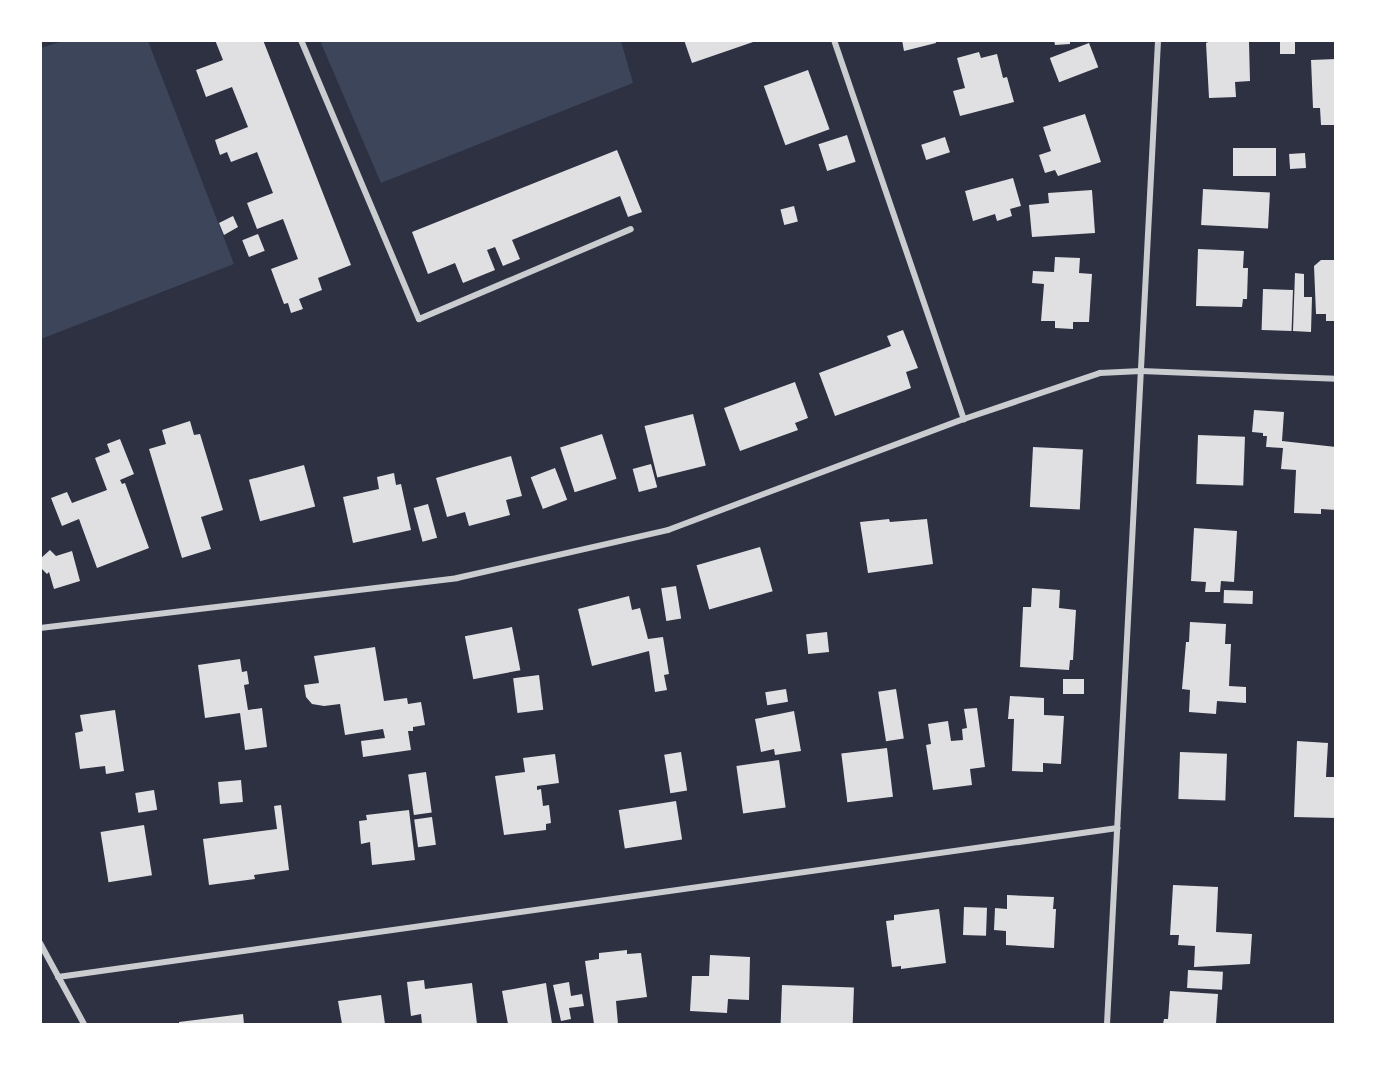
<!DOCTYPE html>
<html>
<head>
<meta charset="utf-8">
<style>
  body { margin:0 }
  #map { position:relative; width:1376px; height:1065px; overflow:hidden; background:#2d3142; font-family:Spectral,serif }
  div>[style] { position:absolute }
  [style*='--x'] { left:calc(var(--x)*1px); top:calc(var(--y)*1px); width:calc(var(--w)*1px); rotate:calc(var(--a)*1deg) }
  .green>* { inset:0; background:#3c4559 }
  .building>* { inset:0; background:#e0e0e3; transform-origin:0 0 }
  .minor>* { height:6px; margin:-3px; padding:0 3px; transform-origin:3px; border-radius:3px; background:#caccd0 }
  span { translate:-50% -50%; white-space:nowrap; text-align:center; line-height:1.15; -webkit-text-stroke:5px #fff; paint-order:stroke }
  .frame { position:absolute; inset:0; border:42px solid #fff; pointer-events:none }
</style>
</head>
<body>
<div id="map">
  <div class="green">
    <i style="clip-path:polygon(323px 40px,621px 41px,633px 83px,381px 183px,321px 43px)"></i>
    <i style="clip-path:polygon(63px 41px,148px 41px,234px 264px,41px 339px,41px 48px)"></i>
  </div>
  <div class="building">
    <i style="clip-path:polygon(215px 40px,263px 40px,351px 265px,318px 278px,322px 290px,299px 299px,303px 309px,291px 313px,288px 303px,284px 304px,271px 269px,298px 259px,283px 219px,257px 229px,247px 203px,273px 193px,257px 152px,231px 162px,227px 152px,220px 155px,215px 140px,248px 127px,232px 87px,206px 97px,196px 70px,223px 60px)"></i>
    <i style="clip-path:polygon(684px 40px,756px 40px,756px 41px,692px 63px)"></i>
    <i style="clip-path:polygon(902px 40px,935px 40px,936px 43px,904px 51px)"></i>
    <i style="clip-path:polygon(1054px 40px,1070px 40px,1070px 44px,1055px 45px)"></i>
    <i style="clip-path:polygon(1213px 40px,1249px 42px,1250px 81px,1235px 82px,1236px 97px,1209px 98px,1206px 43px)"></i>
    <i style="left:1280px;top:40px;width:15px;height:14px"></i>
    <i style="left:1089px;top:43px;width:26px;height:42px;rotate:69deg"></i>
    <i style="clip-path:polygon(979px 52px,981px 58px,997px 54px,1003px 78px,1007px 77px,1014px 102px,960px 116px,953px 91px,965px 88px,957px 58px)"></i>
    <i style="clip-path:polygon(1336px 59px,1336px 125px,1321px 125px,1320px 108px,1313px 108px,1311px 60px)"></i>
    <i style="left:808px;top:70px;width:63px;height:47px;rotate:70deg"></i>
    <i style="clip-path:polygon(1085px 114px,1101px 162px,1058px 176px,1055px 170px,1045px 173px,1039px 155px,1051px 151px,1043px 127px)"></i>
    <i style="left:847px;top:135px;width:28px;height:30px;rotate:72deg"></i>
    <i style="left:945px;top:137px;width:16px;height:25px;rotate:72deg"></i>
    <i style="left:1233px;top:148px;width:43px;height:28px"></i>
    <i style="clip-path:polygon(617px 150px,642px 212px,628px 217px,620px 196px,512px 240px,520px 259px,503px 266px,495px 247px,487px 250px,495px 270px,463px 283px,455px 263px,428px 274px,412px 232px)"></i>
    <i style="left:1305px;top:153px;width:15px;height:16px;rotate:86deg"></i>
    <i style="clip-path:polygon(1013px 178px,1021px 206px,1010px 209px,1012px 216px,997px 221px,995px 214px,973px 221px,965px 191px)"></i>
    <i style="left:1203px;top:189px;width:67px;height:36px;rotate:3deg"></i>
    <i style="clip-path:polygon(1092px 190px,1095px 233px,1032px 237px,1029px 205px,1049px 203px,1048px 193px)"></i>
    <i style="left:794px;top:206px;width:16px;height:14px;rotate:76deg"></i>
    <i style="clip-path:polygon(233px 216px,238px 227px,224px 235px,219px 223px)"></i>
    <i style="left:258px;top:234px;width:18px;height:17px;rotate:68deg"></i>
    <i style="clip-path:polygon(1198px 249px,1244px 251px,1243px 268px,1248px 268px,1247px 299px,1243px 299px,1242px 307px,1196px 306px)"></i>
    <i style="clip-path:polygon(1055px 257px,1080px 258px,1079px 273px,1092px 274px,1089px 322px,1073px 322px,1073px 329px,1055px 328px,1055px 321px,1041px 321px,1044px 284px,1032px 283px,1033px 271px,1054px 272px)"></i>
    <i style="clip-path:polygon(1321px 260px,1336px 260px,1336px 321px,1326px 321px,1326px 314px,1316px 314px,1314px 266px)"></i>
    <i style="clip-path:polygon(1295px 273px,1304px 274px,1304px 297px,1312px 297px,1311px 332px,1293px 331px)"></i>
    <i style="left:1263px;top:289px;width:30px;height:41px;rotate:2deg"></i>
    <i style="clip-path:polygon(903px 330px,918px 368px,906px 372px,911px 388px,835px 416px,819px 373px,891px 346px,887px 336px)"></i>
    <i style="clip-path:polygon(795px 382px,808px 418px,795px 423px,798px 430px,740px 451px,724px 408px)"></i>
    <i style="clip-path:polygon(1254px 410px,1284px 412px,1282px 441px,1336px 447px,1336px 510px,1321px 509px,1321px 514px,1294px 513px,1296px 470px,1281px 469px,1283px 448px,1266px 447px,1267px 436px,1263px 436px,1263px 433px,1252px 432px)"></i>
    <i style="left:693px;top:414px;width:53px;height:50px;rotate:76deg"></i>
    <i style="clip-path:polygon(190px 421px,194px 435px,200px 434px,223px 510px,201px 517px,211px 549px,182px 558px,149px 449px,166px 444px,162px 430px)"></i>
    <i style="left:602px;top:434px;width:47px;height:44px;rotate:72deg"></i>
    <i style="left:1198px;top:435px;width:47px;height:49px;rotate:2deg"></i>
    <i style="clip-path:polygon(120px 439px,134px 474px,120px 480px,122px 484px,125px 483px,149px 548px,97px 568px,79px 519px,62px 526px,51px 498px,67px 492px,72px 503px,107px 490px,95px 458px,110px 452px,107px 444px)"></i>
    <i style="left:1033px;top:447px;width:50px;height:60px;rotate:3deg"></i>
    <i style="clip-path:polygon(511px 456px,522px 496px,506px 500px,510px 515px,469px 526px,465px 512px,447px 517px,436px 478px)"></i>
    <i style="left:651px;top:464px;width:24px;height:19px;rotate:75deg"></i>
    <i style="left:304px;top:465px;width:43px;height:57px;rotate:75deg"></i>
    <i style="left:555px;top:468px;width:34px;height:26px;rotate:69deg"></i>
    <i style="clip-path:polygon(394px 473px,396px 485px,401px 484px,411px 530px,353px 543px,343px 497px,379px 489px,377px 477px)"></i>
    <i style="left:428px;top:504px;width:35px;height:15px;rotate:75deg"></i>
    <i style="clip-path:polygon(889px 519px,890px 522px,927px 519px,933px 564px,868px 573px,860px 522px)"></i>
    <i style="clip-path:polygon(1194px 528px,1237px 531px,1234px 582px,1221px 581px,1220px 592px,1205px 592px,1206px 582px,1191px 581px)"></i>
    <i style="left:760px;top:547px;width:46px;height:66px;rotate:74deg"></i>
    <i style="clip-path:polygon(50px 550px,56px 556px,72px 551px,80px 581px,54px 589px,49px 572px,47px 574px,40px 567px,40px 559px)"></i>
    <i style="left:676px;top:586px;width:33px;height:15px;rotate:81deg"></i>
    <i style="clip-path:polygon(1032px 588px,1060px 590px,1059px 608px,1076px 610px,1073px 660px,1070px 660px,1069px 670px,1020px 667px,1023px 607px,1031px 607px)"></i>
    <i style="left:1224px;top:590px;width:29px;height:13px;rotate:2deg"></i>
    <i style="clip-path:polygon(629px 596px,632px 610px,640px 608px,648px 639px,663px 637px,669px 674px,664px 675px,667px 690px,655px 692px,649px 651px,592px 666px,578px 609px)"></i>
    <i style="clip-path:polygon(1190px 622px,1226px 624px,1225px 644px,1231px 644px,1229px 686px,1246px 687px,1246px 703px,1217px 701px,1216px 714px,1189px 712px,1190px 690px,1182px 689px,1186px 642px,1189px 642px)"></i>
    <i style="left:512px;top:627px;width:44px;height:48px;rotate:79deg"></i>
    <i style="left:827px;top:632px;width:20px;height:21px;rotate:84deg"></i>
    <i style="clip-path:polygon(375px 647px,384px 701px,407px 698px,408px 704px,421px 702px,425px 725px,413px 727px,413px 731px,408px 731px,411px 750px,363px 757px,361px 741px,385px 738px,383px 729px,345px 735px,340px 704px,324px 706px,312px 704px,306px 697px,304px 685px,319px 683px,314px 656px)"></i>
    <i style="clip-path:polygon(240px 659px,242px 672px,247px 671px,249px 684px,244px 685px,248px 710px,262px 708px,267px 747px,245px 750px,240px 713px,205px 718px,198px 665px)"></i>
    <i style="left:539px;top:675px;width:35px;height:26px;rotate:83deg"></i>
    <i style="left:1063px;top:679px;width:21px;height:15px"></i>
    <i style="left:786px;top:689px;width:13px;height:21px;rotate:81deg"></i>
    <i style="left:896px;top:689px;width:50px;height:18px;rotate:81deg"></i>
    <i style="clip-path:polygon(1010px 696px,1044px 698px,1044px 715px,1064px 716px,1061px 764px,1043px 763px,1043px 772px,1012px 771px,1014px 719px,1008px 719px)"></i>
    <i style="clip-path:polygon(977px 708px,985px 767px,970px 769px,972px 785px,933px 790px,926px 745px,931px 744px,928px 724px,948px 721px,951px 741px,963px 740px,962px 729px,967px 728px,964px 709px)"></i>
    <i style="clip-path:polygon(115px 710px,124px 771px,106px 774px,105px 766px,80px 769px,75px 733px,83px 731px,80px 715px)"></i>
    <i style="clip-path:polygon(794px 711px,801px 751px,775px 755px,774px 749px,761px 752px,755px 719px)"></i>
    <i style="clip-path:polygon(1297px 741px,1328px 743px,1326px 777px,1336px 777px,1336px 818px,1294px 817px)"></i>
    <i style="left:887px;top:748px;width:49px;height:46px;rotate:83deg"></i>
    <i style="left:681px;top:752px;width:39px;height:17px;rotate:81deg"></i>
    <i style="left:1180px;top:752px;width:47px;height:47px;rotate:2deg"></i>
    <i style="clip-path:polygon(555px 754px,559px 783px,537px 786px,537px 790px,541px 789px,543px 806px,549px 805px,551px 823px,546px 824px,546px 830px,504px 835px,495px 776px,525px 772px,523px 758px)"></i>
    <i style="left:779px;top:760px;width:48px;height:43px;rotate:82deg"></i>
    <i style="left:426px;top:772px;width:41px;height:18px;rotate:82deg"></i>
    <i style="left:241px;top:780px;width:22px;height:23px;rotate:85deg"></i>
    <i style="left:154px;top:790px;width:20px;height:19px;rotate:81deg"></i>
    <i style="left:676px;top:801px;width:39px;height:58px;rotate:81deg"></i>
    <i style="clip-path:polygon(281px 805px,289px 870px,254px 875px,255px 879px,209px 885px,203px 839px,277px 829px,274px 806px)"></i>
    <i style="clip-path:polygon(409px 810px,415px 860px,372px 865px,370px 842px,361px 844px,359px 821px,367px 820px,366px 815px)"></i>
    <i style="left:432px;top:817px;width:28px;height:18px;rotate:82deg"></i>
    <i style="left:144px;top:825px;width:51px;height:44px;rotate:81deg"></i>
    <i style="clip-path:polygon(1173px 885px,1218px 887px,1216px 932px,1252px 934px,1250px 964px,1194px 967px,1195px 946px,1178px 945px,1179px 935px,1170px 935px)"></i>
    <i style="clip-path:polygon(1007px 895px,1054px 897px,1053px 909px,1056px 909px,1054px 948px,1006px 945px,1006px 931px,994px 930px,995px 908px,1007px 909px)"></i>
    <i style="left:964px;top:907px;width:23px;height:28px;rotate:2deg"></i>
    <i style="clip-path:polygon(939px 909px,946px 963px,901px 969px,901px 966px,892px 967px,886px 921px,894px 920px,894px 915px)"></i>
    <i style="clip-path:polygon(627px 950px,627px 954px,641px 953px,647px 997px,616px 1001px,618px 1024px,594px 1024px,585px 961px,599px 959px,599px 953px)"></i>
    <i style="clip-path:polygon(710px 955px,750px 957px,749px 1000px,728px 999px,727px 1013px,690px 1011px,692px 976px,709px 976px)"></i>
    <i style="left:1188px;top:970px;width:35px;height:18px;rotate:3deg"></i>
    <i style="clip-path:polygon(424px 980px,425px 989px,472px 983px,477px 1024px,422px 1024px,421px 1014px,411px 1016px,407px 982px)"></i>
    <i style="clip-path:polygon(569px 982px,571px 996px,582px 994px,584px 1006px,569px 1008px,571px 1019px,561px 1021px,553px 985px)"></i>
    <i style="clip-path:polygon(546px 983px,552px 1024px,508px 1024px,502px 991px)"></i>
    <i style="left:782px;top:985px;width:72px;height:39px;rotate:2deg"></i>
    <i style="clip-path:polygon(1170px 991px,1218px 994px,1216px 1024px,1163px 1024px,1164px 1019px,1168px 1019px)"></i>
    <i style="clip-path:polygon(381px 995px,385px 1024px,342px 1024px,338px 1001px)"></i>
    <i style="clip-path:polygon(243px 1014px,244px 1024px,179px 1024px,179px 1022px)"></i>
  </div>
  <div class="minor">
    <i style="--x:301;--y:40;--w:303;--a:67.1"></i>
    <i style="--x:419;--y:319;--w:230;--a:-23"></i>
    <i style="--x:834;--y:40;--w:401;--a:71.1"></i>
    <i style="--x:40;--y:628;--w:420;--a:-6.8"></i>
    <i style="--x:457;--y:578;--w:216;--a:-12.8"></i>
    <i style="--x:668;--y:530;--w:316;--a:-20.6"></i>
    <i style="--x:964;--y:419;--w:144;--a:-18.7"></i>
    <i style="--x:1100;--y:373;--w:41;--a:-2.8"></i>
    <i style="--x:1141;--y:371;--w:195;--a:2.3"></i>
    <i style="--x:40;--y:943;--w:92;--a:61.5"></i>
    <i style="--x:58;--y:977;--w:1070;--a:-8"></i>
    <i style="--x:1107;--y:1024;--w:985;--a:-87.03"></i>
  </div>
  <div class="frame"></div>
</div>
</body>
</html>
